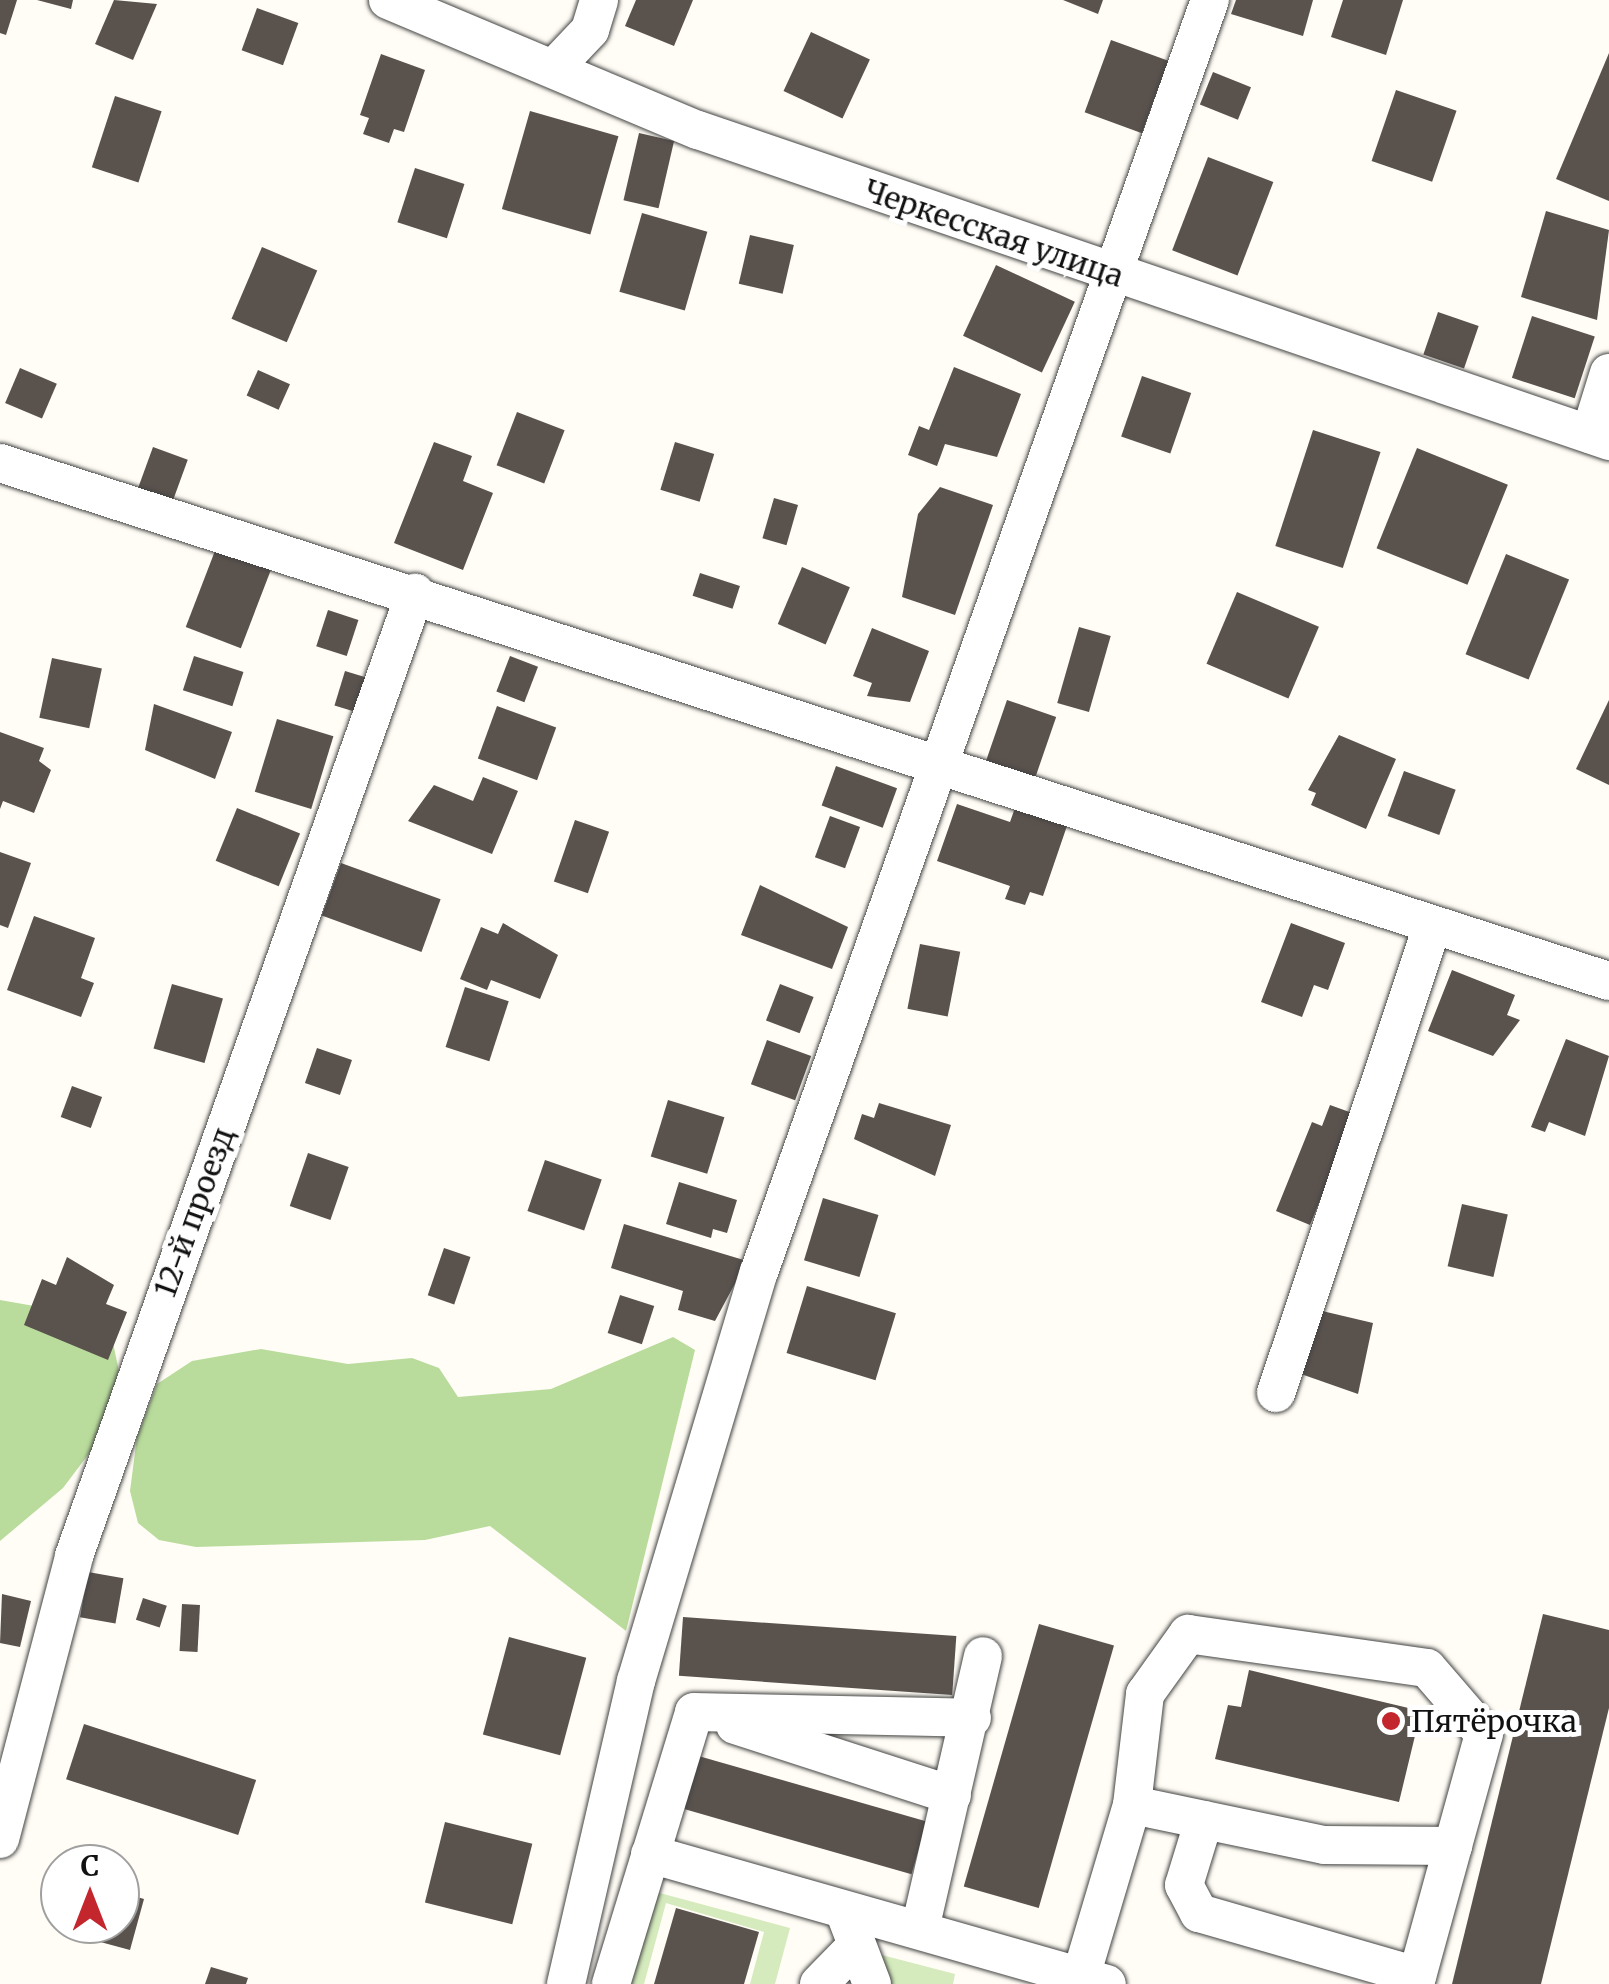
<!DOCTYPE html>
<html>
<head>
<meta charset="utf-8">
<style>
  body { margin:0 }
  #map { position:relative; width:1609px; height:1984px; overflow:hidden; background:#fffdf5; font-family:Merriweather,serif }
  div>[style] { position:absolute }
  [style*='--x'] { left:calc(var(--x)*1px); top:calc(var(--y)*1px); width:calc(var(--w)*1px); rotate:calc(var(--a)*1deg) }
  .green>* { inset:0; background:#d5ebbd }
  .forest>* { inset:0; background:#b9dc9c }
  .building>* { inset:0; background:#5a524d; transform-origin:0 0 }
  .roads { filter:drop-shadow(0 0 2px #444) drop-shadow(0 0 2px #444) }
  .minor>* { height:38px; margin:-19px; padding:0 19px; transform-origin:19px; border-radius:19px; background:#fff }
  .dots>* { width:28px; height:28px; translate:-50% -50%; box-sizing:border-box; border:5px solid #fff; border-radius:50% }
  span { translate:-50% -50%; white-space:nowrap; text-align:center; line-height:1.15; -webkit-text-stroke:10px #fff; paint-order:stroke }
  .street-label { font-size:30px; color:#111 }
  .poi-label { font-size:30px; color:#111 }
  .left { translate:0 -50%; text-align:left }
  .north { position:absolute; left:40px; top:1844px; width:100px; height:100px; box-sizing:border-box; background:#fff; border:2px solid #a0a0a0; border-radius:50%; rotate:0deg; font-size:28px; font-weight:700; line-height:40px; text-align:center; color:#111 }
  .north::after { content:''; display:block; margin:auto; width:35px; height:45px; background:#c4262e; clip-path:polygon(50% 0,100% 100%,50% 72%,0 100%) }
</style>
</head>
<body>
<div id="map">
  <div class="green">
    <i style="clip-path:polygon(630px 1885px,790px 1928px,775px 1984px,750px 1984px,764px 1932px,666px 1903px,644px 1984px,603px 1984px)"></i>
    <i style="clip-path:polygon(878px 1954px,955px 1974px,953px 1984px,891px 1984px)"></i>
  </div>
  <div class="forest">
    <i style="clip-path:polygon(0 1300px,108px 1319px,121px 1381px,103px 1435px,63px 1488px,0 1541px)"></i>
    <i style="clip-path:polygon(673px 1337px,695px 1350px,626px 1631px,490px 1526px,425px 1540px,196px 1547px,159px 1540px,138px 1523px,130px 1491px,137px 1437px,157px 1384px,192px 1361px,261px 1349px,348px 1364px,412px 1358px,439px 1368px,458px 1397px,551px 1389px)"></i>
  </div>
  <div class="building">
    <i style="clip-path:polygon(0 0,17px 0,6px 35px,0 33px)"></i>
    <i style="clip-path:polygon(37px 0,73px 0,71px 9px)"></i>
    <i style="clip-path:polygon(114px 0,157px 4px,133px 60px,95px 44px)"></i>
    <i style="clip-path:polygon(636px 0,693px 0,674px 46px,625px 26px)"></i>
    <i style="clip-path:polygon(1063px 0,1103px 0,1098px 14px)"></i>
    <i style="clip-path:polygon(1236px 0,1313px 0,1303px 36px,1231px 14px)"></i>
    <i style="clip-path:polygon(1343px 0,1403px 0,1386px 55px,1331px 37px)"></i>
    <i style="left:257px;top:8px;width:44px;height:45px;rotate:20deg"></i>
    <i style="left:811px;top:32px;width:65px;height:65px;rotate:25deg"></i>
    <i style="left:1111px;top:40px;width:61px;height:77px;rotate:20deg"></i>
    <i style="clip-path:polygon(1609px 53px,1609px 201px,1556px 179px)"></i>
    <i style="clip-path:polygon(381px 54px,425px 70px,404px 132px,394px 129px,389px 143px,363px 134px,369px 118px,360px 115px)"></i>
    <i style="left:1213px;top:72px;width:41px;height:35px;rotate:22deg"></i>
    <i style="left:1396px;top:90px;width:64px;height:75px;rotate:19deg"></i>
    <i style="left:115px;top:96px;width:49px;height:75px;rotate:18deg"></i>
    <i style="left:530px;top:111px;width:92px;height:102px;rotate:16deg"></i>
    <i style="left:639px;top:133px;width:36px;height:69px;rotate:13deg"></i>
    <i style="left:1208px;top:157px;width:70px;height:100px;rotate:21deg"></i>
    <i style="left:415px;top:168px;width:52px;height:57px;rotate:18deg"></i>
    <i style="clip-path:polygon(1546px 211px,1609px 230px,1597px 320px,1521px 297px)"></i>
    <i style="left:642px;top:213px;width:68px;height:82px;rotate:16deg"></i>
    <i style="left:750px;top:235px;width:45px;height:50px;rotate:13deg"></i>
    <i style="left:262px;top:247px;width:60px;height:78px;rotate:23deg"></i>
    <i style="left:996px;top:265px;width:87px;height:78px;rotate:25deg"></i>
    <i style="left:1438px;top:312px;width:43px;height:45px;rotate:19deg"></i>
    <i style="left:1532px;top:316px;width:66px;height:65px;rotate:18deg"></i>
    <i style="clip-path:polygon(954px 367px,1021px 394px,997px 457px,945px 444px,937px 466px,908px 455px,919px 426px,929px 430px)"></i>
    <i style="left:20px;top:368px;width:40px;height:38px;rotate:23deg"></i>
    <i style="left:258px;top:370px;width:35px;height:28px;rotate:24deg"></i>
    <i style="left:1142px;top:376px;width:52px;height:64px;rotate:19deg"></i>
    <i style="left:517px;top:412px;width:51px;height:57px;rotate:21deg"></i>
    <i style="left:1313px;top:430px;width:71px;height:122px;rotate:18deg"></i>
    <i style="clip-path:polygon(434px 442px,472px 456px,463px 481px,493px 493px,463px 570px,394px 543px)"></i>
    <i style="left:675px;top:442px;width:41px;height:50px;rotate:17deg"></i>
    <i style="left:153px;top:447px;width:37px;height:50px;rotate:20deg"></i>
    <i style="left:1417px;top:448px;width:98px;height:108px;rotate:22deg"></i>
    <i style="clip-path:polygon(940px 487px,993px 505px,955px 615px,902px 597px,918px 514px)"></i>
    <i style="left:774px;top:498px;width:25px;height:42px;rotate:16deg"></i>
    <i style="left:218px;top:543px;width:59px;height:90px;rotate:21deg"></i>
    <i style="left:1506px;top:554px;width:68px;height:108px;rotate:22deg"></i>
    <i style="left:802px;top:567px;width:52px;height:62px;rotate:23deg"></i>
    <i style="left:700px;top:573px;width:42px;height:24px;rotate:18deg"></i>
    <i style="left:1237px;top:592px;width:89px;height:78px;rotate:23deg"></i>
    <i style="left:328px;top:610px;width:32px;height:38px;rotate:18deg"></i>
    <i style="left:1079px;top:627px;width:33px;height:79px;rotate:16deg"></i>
    <i style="clip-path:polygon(872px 628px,929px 651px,910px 702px,867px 696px,872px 683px,853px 676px)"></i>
    <i style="left:194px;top:656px;width:52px;height:36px;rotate:18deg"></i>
    <i style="left:510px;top:656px;width:30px;height:38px;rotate:21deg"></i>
    <i style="left:52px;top:658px;width:51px;height:61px;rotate:12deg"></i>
    <i style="left:345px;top:671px;width:24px;height:36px;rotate:17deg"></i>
    <i style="left:1007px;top:700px;width:52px;height:64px;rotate:19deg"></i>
    <i style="clip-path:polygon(1609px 700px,1609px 785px,1576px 769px)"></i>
    <i style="clip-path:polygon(154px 704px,232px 732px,215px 779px,145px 750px)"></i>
    <i style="left:497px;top:706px;width:63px;height:56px;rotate:20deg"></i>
    <i style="left:277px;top:719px;width:59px;height:76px;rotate:17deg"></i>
    <i style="clip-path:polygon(0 732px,44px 748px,39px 761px,51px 770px,34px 813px,3px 801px,0 809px)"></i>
    <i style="clip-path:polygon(1339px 735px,1396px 759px,1366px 829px,1311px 805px,1316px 793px,1308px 790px)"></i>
    <i style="left:836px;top:766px;width:65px;height:42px;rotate:20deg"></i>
    <i style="left:1404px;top:771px;width:55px;height:48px;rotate:20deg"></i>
    <i style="clip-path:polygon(483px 777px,518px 791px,492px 854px,408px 821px,434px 785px,473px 801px)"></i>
    <i style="clip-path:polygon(957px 804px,1010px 822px,1016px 805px,1068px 823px,1043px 896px,1030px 892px,1025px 905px,1005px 899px,1010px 886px,937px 861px)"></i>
    <i style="left:237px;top:808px;width:68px;height:57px;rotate:22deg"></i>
    <i style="left:830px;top:816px;width:32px;height:44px;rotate:20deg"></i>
    <i style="left:575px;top:820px;width:36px;height:65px;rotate:19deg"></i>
    <i style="clip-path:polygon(0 852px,31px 863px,8px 928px,0 925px)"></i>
    <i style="left:341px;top:863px;width:106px;height:56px;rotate:20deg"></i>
    <i style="clip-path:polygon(760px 885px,848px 927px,832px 969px,741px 935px)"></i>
    <i style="clip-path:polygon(34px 916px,95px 938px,81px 978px,94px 983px,81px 1017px,7px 990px)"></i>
    <i style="clip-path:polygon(503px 923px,558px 955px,540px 999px,491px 980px,487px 990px,460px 979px,481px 927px,498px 934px)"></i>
    <i style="clip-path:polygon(1291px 923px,1345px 943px,1328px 990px,1314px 985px,1302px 1017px,1261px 1002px)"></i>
    <i style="left:920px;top:944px;width:41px;height:66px;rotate:11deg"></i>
    <i style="clip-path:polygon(1452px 970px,1515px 995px,1507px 1015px,1520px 1020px,1493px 1056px,1428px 1031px)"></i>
    <i style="left:172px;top:984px;width:53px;height:67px;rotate:16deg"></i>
    <i style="left:780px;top:984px;width:36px;height:39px;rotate:21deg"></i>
    <i style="left:465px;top:987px;width:46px;height:63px;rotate:18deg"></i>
    <i style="clip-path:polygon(1566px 1039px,1609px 1056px,1585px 1136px,1549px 1122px,1545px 1132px,1531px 1127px)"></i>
    <i style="left:767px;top:1040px;width:47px;height:47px;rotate:20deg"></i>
    <i style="left:317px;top:1048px;width:37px;height:37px;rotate:19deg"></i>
    <i style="left:72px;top:1086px;width:32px;height:33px;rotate:20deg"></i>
    <i style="left:668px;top:1100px;width:59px;height:59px;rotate:17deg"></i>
    <i style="clip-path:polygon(879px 1103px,951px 1125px,935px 1176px,854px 1139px,862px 1114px,874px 1118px)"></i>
    <i style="clip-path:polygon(1330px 1105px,1355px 1114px,1310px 1225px,1276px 1211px,1312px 1122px,1322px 1126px)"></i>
    <i style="left:308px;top:1153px;width:43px;height:56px;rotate:19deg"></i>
    <i style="left:545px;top:1160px;width:60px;height:54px;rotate:19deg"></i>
    <i style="clip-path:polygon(679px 1182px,737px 1200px,727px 1233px,713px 1229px,711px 1238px,666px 1224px)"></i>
    <i style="left:823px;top:1198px;width:58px;height:65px;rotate:17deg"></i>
    <i style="left:1462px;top:1204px;width:47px;height:64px;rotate:13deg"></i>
    <i style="clip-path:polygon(624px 1224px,747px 1261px,715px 1321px,678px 1310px,683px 1291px,611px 1268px)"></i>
    <i style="left:444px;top:1248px;width:28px;height:50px;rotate:19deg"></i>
    <i style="clip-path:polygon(67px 1257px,114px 1285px,106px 1304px,127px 1312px,108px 1360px,24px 1325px,42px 1279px,56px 1285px)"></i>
    <i style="left:807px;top:1286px;width:93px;height:70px;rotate:17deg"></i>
    <i style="left:620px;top:1295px;width:36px;height:40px;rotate:18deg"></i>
    <i style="clip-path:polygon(1318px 1310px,1373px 1323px,1358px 1394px,1301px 1374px)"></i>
    <i style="left:88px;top:1572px;width:36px;height:46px;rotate:10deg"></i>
    <i style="clip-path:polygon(2px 1594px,31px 1601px,20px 1647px,0 1643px)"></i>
    <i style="left:143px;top:1598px;width:25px;height:23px;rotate:18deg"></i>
    <i style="left:182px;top:1604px;width:18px;height:47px;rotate:3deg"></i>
    <i style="clip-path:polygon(1543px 1614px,1609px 1630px,1609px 1708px,1541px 1984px,1452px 1984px)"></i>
    <i style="left:683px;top:1617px;width:274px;height:59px;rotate:4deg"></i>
    <i style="left:1039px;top:1624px;width:78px;height:273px;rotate:16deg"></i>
    <i style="left:509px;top:1637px;width:80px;height:101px;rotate:15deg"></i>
    <i style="clip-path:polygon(1249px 1670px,1421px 1711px,1399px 1802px,1215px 1759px,1228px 1705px,1241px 1707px)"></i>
    <i style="left:84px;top:1724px;width:181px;height:58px;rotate:18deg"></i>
    <i style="left:695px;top:1755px;width:241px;height:55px;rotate:16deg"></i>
    <i style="left:445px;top:1822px;width:90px;height:83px;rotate:14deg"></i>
    <i style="clip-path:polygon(120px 1892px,144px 1899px,130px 1950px,93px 1940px,90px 1925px,120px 1924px)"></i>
    <i style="clip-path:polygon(676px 1908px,759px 1932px,744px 1984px,654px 1984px)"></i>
    <i style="clip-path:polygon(211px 1967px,248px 1978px,246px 1984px,205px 1984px)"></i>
  </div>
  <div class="roads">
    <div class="minor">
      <i style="--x:388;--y:0;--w:336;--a:22.8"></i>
      <i style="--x:698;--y:130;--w:963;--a:18.85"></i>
      <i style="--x:555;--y:67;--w:51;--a:-46.6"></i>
      <i style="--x:590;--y:30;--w:31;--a:-73"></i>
      <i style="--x:1590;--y:434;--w:64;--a:-72.7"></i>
      <i style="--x:0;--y:463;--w:1690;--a:17.85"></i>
      <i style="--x:1276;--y:1393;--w:492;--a:-71.5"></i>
      <i style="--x:694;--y:1712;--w:278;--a:1.2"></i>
      <i style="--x:735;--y:1725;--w:228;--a:17.9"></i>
      <i style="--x:1204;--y:1820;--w:68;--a:107.1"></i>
      <i style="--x:1184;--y:1885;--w:32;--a:62"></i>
      <i style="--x:1199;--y:1913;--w:227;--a:16.1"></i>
      <i style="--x:0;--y:1839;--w:293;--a:-75.3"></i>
      <i style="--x:74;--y:1556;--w:1022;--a:-70.5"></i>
      <i style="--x:650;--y:1854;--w:475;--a:15.9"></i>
      <i style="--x:845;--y:1913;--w:76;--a:69.2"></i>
      <i style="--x:920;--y:1929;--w:280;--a:-77"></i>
      <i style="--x:1081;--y:1976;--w:178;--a:-73.4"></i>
      <i style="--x:1132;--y:1805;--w:112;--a:-83.3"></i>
      <i style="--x:1145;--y:1694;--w:74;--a:-54.4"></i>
      <i style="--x:1188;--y:1634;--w:241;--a:8.1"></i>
      <i style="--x:1427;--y:1668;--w:87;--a:49.2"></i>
      <i style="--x:1484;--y:1734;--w:116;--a:105.5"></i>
      <i style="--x:1453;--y:1846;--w:129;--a:-179.6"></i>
      <i style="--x:1324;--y:1845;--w:196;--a:-168.2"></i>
      <i style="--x:566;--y:1984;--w:311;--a:-77"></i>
      <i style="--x:636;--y:1681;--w:427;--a:-73.3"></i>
      <i style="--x:759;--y:1272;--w:1350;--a:-70.48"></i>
      <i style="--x:611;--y:1984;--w:284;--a:-73"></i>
      <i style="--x:819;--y:1984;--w:49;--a:-45.8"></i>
      <i style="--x:1415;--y:1984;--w:143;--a:-74.6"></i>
    </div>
  </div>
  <div class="dots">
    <i style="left:1391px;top:1721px;background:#c4262e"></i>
  </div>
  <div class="street-label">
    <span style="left:994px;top:233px;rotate:19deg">Черкесская улица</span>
    <span style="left:194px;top:1212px;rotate:-70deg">12-й проезд</span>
  </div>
  <div class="poi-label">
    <span class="left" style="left:1411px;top:1721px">Пятёрочка</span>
  </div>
  <div class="north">С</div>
</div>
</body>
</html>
